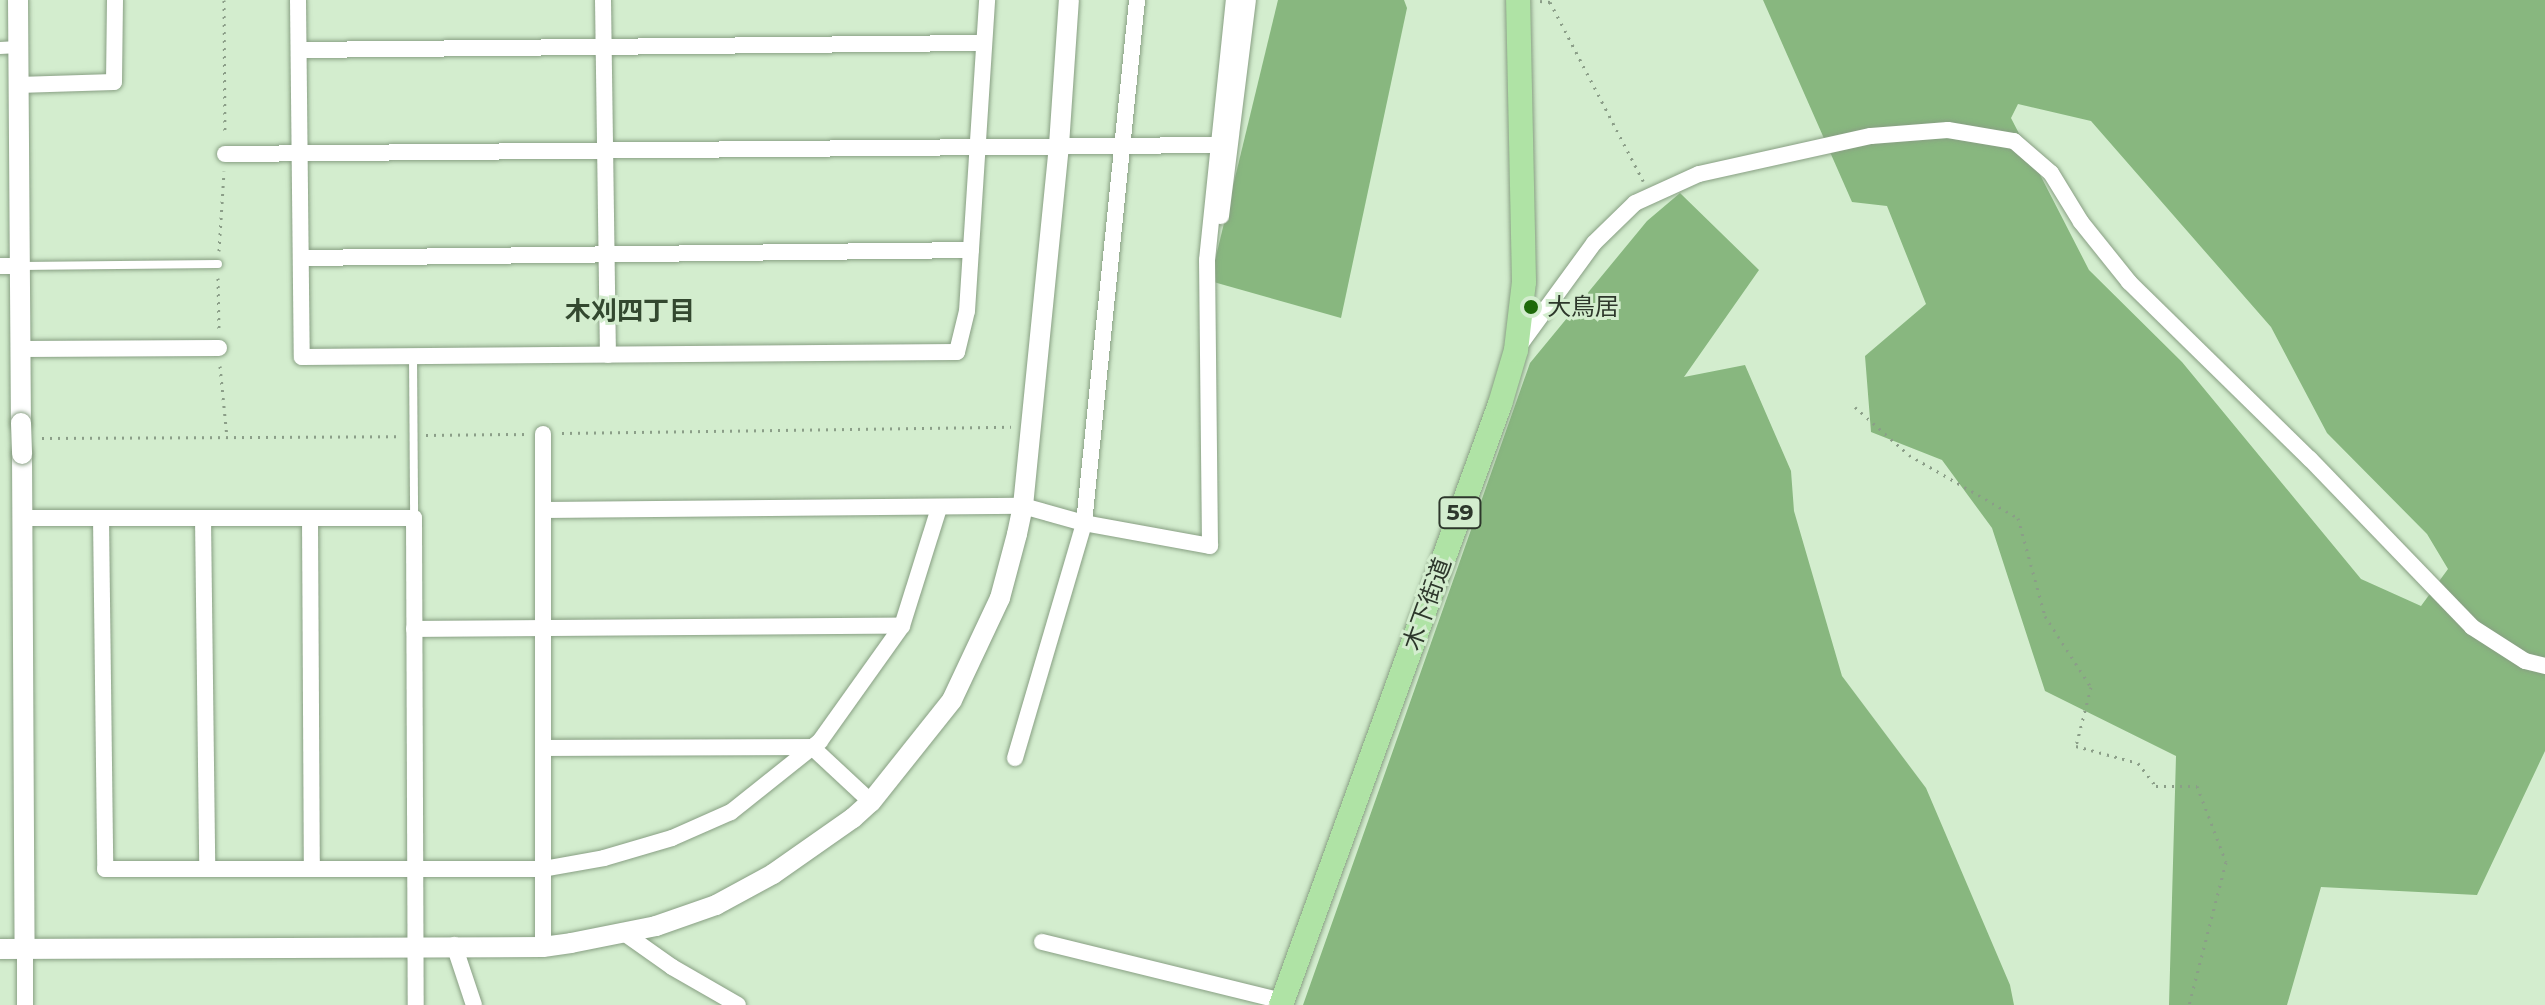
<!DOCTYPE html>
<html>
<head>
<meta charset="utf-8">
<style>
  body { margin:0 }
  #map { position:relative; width:2545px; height:1005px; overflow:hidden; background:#d3edce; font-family:Montserrat,"Noto Sans JP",sans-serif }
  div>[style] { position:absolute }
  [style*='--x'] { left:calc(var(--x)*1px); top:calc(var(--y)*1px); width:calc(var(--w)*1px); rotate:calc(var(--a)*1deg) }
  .forest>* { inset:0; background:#88b77f }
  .path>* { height:3px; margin-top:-1.5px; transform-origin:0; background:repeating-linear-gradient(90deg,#8b9e88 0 2px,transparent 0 8px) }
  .roads { filter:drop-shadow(0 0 2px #889f83) drop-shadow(0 0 2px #889f83) }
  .service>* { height:8px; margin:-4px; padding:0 4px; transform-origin:4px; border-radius:4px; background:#fff }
  .pedestrian>* { height:12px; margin:-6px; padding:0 6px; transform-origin:6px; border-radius:6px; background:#fff }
  .minor>* { height:16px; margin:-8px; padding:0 8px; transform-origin:8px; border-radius:8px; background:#fff }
  .tertiary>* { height:20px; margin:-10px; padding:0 10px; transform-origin:10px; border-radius:10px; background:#fff }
  .primary>* { height:24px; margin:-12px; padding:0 12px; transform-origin:12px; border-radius:12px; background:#afe3a5 }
  .bridges { filter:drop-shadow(0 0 2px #889f83) drop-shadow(0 0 2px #889f83) }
  .tertiary-bridge>* { height:20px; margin:-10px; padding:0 10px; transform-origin:10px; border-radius:10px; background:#fff }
  .dots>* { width:22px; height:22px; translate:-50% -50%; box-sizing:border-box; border:4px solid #d3edce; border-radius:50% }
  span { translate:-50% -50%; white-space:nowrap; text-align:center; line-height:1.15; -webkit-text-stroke:6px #d3edce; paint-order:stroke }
  .shield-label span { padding:2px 6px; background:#d3edce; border:2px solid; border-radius:6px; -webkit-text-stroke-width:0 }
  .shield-label { font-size:22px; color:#2d372b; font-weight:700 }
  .poi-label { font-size:24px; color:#2d372b }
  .left { translate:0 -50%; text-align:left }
  .street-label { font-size:24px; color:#2d372b }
  .neighbourhood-label { font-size:26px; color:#33482f; font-weight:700 }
</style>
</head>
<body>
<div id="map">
  <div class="forest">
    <i style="clip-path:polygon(1278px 0,1404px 0,1407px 8px,1341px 318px,1210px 281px)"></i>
    <i style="clip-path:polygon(evenodd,1763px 0,2545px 0,2545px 751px,2477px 895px,2321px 887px,2287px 1005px,2169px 1005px,2176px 756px,2045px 691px,1992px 528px,1942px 460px,1871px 432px,1865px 356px,1926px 304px,1887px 206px,1852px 202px,1763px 0,2018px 104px,2091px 121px,2271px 327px,2327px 433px,2427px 534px,2448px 569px,2421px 606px,2361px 579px,2182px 362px,2089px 270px,2011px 118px,2018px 104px)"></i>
    <i style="clip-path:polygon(1680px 193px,1759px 270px,1684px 377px,1745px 365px,1791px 471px,1794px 511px,1842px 676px,1926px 788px,2010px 985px,2014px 1005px,1303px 1005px,1530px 363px,1647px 221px)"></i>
  </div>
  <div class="path">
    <i style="--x:224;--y:0;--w:135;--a:89.6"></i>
    <i style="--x:1540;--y:1;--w:10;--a:6"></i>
    <i style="--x:1550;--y:2;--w:202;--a:62.5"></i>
    <i style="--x:219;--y:251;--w:80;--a:-86.4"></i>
    <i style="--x:218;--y:278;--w:53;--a:88.9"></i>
    <i style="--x:220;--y:366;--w:72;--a:84.4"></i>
    <i style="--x:1855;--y:407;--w:72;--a:41.6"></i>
    <i style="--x:1909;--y:455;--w:126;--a:30"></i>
    <i style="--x:2018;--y:518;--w:102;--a:74.6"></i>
    <i style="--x:2045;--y:616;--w:85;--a:57.1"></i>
    <i style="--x:2091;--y:687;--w:61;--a:104.3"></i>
    <i style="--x:2076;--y:746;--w:64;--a:15.3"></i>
    <i style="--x:2138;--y:763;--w:29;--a:52"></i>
    <i style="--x:2156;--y:786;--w:41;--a:0"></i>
    <i style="--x:2197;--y:786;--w:81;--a:69.1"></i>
    <i style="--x:2226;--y:862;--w:148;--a:104.5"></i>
    <i style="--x:562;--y:433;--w:449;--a:-0.8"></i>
    <i style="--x:426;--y:435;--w:101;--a:-0.6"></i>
    <i style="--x:42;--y:438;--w:357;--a:-0.3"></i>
  </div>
  <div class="roads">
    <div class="service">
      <i style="--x:20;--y:266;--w:198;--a:-0.6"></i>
      <i style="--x:413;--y:356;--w:162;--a:89.6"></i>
    </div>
    <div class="pedestrian">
      <i style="--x:0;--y:48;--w:18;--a:-3"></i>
    </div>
    <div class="minor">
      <i style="--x:298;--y:0;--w:357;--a:89.4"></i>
      <i style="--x:302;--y:357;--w:655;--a:-0.44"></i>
      <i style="--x:957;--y:352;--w:42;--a:-76.3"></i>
      <i style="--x:967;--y:311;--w:312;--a:-86.3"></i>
      <i style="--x:603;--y:0;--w:355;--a:89.2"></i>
      <i style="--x:299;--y:50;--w:685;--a:-0.59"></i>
      <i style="--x:18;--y:85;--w:96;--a:-1.8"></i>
      <i style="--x:114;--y:82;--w:82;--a:-89.3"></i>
      <i style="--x:225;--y:154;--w:993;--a:-0.52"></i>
      <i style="--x:1221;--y:216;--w:218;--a:-82.9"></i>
      <i style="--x:301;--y:258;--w:670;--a:-0.68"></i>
      <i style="--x:0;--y:266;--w:20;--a:0"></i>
      <i style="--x:21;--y:349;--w:198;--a:-0.3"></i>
      <i style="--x:1516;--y:350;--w:132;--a:-53.9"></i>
      <i style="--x:1594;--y:243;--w:57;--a:-44.3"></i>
      <i style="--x:1635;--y:203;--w:70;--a:-24.4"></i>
      <i style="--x:1699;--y:174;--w:176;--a:-12.5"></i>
      <i style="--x:1871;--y:136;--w:77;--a:-4.5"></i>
      <i style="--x:1948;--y:130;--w:67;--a:9.5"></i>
      <i style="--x:2014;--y:141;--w:49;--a:40.9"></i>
      <i style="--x:2051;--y:173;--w:57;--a:58.5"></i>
      <i style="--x:2081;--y:222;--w:77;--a:51.3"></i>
      <i style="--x:2129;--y:282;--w:253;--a:44.4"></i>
      <i style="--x:2310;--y:459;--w:233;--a:46"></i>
      <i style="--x:2472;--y:627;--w:63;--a:32.7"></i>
      <i style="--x:2525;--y:661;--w:21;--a:14"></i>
      <i style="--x:543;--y:434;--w:513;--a:90"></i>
      <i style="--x:543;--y:510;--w:480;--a:-0.5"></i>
      <i style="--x:1023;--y:506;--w:63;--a:15.6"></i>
      <i style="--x:1084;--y:523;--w:128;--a:10.3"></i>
      <i style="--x:1210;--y:546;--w:286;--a:-90.6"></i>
      <i style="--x:1207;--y:260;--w:261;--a:-84.1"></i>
      <i style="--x:21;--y:518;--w:393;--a:0"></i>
      <i style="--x:414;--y:518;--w:487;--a:89.8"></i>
      <i style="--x:101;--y:518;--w:351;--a:89.3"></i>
      <i style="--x:105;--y:869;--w:438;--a:0"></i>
      <i style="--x:543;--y:869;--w:62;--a:-10.2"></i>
      <i style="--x:604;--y:858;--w:71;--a:-16.4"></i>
      <i style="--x:672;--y:838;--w:64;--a:-23.8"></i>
      <i style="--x:731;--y:812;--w:114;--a:-38.6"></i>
      <i style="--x:820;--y:741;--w:141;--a:-54.5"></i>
      <i style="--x:902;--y:626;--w:124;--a:-72.6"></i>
      <i style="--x:203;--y:518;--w:351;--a:89.3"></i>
      <i style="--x:310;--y:518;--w:351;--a:89.7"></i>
      <i style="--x:414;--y:629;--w:488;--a:-0.4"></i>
      <i style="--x:543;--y:748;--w:269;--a:-0.2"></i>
      <i style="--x:812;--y:747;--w:81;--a:43"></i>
      <i style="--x:1015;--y:758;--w:245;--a:-73.6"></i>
      <i style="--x:1084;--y:523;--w:526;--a:-84.21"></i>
      <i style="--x:624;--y:933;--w:59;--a:35.3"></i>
      <i style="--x:672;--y:967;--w:76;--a:29.9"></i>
      <i style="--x:1042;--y:942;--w:247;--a:13.8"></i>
      <i style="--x:454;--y:945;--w:63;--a:71.6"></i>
      <i style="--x:25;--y:949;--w:56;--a:90"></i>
    </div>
    <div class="tertiary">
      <i style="--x:18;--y:0;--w:423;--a:89.6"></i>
      <i style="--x:22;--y:454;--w:495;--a:89.7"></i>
      <i style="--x:0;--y:949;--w:543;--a:-0.21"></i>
      <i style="--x:543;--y:947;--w:28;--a:-8"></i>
      <i style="--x:571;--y:943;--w:87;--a:-11.3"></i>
      <i style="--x:656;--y:926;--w:64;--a:-19.3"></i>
      <i style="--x:716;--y:905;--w:65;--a:-28.5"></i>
      <i style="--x:773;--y:874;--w:98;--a:-35"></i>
      <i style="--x:853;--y:818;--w:24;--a:-42"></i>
      <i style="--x:871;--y:802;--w:130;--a:-51.5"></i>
      <i style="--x:952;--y:700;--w:113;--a:-64.8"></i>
      <i style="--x:1000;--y:598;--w:66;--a:-75.1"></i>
      <i style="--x:1017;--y:534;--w:29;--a:-78"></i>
      <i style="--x:1023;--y:506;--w:363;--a:-84.3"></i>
      <i style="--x:1059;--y:145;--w:145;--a:-86.1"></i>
    </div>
    <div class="primary">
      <i style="--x:1281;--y:1005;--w:640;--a:-69.98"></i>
      <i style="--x:1500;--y:404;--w:56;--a:-73.5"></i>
      <i style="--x:1516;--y:350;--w:68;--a:-83.3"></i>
      <i style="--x:1524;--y:282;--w:282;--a:-91.2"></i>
    </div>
  </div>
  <div class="bridges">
    <div class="tertiary-bridge">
      <i style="--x:21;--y:423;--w:31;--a:88"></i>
    </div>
  </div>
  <div class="dots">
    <i style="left:1531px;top:307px;background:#1e6a0a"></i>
  </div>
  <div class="shield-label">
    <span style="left:1460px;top:513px">59</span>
  </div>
  <div class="poi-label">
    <span class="left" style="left:1547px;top:307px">大鳥居</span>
  </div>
  <div class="street-label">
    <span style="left:1427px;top:604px;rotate:-70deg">木下街道</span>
  </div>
  <div class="neighbourhood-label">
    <span style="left:630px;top:312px">木刈四丁目</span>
  </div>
</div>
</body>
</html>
